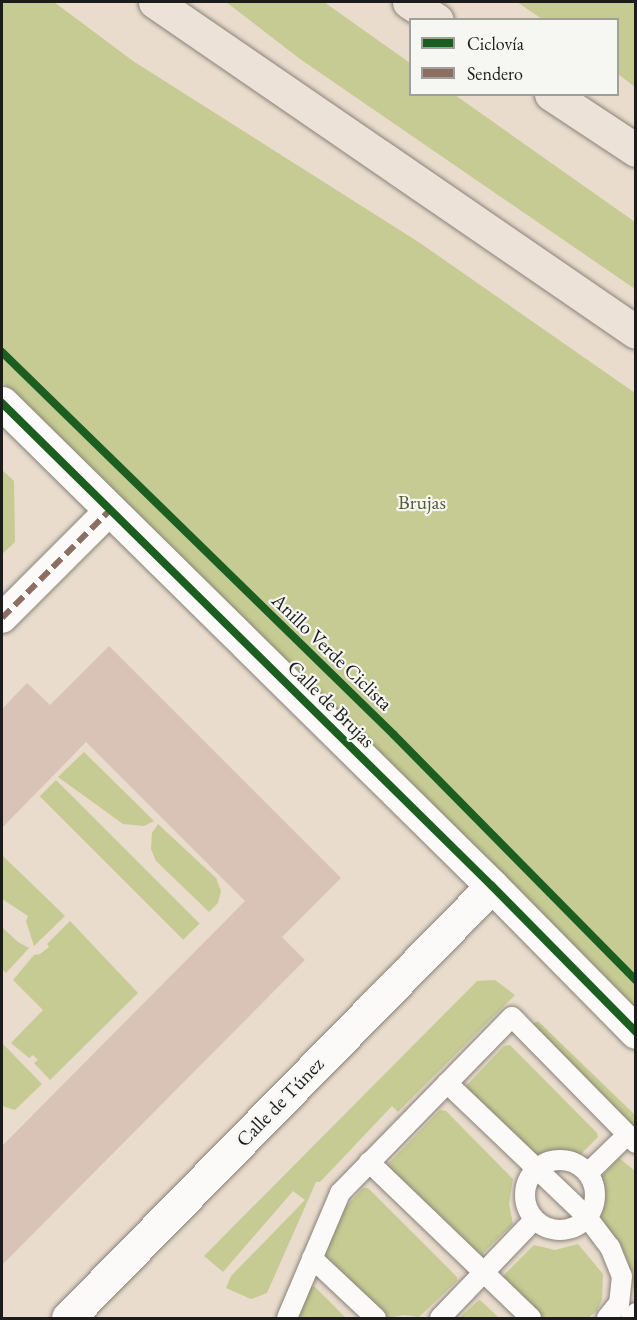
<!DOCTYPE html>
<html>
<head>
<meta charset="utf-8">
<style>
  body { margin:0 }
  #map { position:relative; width:637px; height:1320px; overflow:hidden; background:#e9dccd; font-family:"EB Garamond",serif }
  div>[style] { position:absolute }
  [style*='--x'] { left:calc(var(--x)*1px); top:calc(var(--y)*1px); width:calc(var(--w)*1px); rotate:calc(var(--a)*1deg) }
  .green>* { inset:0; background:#c5cb92; transform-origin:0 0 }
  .building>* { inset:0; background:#d9c3b6 }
  .roads { filter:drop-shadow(0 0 2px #89827a) drop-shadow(0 0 2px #89827a) }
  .service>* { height:20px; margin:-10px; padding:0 10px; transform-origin:10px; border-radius:10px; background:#fcfaf8 }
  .service>.ring { margin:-10px; padding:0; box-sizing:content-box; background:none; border:20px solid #fcfaf8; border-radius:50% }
  .pedestrian>* { height:30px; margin:-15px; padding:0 15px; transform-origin:15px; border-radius:15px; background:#fcfaf8 }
  .minor>* { height:33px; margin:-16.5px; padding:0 16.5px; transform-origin:16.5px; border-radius:16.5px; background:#fcfaf8 }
  .motorway>* { height:33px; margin:-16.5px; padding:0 16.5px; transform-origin:16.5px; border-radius:16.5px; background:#ece2d7 }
  .quiet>* { height:6px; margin-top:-3px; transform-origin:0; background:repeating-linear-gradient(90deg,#8d6e63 0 12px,transparent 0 18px) }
  .cycleway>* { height:8px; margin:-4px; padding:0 4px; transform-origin:4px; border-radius:4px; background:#1b5e20 }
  span { translate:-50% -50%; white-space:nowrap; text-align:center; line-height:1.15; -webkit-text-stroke:4.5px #f6f6f2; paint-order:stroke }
  .park-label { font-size:20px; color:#545c38 }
  .street-label { font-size:20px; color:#1c1c1c }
  .frame { position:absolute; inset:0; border:3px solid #1c1c1c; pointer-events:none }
  .legend { position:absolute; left:409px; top:18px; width:210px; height:78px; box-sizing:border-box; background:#f6f6f2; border:2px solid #9f9f9c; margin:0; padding:8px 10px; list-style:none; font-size:18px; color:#1c1c1c }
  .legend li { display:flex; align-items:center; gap:12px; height:30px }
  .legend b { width:30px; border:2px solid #9f9f9c }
</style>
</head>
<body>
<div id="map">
  <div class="green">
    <i style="clip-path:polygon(2px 2px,54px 2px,133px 61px,420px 243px,635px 393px,635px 1013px,2px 382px)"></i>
    <i style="clip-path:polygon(226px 2px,324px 2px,410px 63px,410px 94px,455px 95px,635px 222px,635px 289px,300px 59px)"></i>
    <i style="clip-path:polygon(517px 2px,635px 2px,635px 87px,618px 74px,618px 20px,542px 19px)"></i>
    <i style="clip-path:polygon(2px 470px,14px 481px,15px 542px,2px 554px)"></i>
    <i style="clip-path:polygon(84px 752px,154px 821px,144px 826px,123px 824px,58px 777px)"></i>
    <i style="left:56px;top:780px;width:203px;height:23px;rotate:45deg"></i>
    <i style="clip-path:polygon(158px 824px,216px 878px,221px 891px,218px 903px,209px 912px,156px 861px,151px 849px,152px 833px)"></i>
    <i style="clip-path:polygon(2px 855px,65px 916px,34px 946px,26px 921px,28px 916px,2px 899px)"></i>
    <i style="clip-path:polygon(70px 921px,138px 993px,50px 1080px,34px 1063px,38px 1060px,33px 1055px,29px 1058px,11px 1043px,43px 1010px,13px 980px,34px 955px,40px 954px,49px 947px,47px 944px)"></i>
    <i style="clip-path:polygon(2px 927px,18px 942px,29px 948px,6px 973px,2px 969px)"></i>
    <i style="clip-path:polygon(495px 980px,515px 995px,398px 1112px,392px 1106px,320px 1182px,316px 1182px,267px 1293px,251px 1299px,226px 1288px,231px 1276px,305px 1200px,293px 1191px,223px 1272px,204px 1256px,477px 981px)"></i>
    <i style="clip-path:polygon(538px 1021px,635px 1115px,635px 1129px,530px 1026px)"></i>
    <i style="clip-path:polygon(3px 1044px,42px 1084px,15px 1110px,2px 1106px)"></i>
    <i style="clip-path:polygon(510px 1045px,597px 1133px,598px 1137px,578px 1157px,550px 1152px,533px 1157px,464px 1088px,504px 1046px)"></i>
    <i style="clip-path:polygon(440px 1110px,446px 1111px,513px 1179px,509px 1204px,513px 1224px,481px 1255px,387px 1165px)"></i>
    <i style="clip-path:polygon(619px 1158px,635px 1171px,634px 1292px,629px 1265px,620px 1244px,598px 1224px,599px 1179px)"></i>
    <i style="clip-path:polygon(363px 1188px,368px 1188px,457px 1277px,457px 1281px,419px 1317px,404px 1315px,388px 1318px,309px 1247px)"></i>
    <i style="clip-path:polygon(578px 1244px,603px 1274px,602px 1300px,597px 1311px,588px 1318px,542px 1318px,501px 1278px,534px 1245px,555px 1250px)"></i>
    <i style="clip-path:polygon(309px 1286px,315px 1287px,346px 1318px,294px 1318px)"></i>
    <i style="clip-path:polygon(479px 1300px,481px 1301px,499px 1318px,459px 1318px)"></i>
  </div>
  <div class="building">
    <i style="clip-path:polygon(109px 646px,341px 878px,282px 937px,305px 960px,2px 1265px,2px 1146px,245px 901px,86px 742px,2px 828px,2px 709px,27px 683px,50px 705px)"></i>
  </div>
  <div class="roads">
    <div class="service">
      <i style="--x:447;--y:1083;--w:194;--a:43.7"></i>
      <i style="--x:587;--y:1217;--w:38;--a:53"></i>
      <i style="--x:610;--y:1247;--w:31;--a:68"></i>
      <i style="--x:622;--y:1276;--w:27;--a:96"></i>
      <i style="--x:619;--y:1303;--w:19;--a:129"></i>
      <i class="ring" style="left:525px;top:1160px;width:50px;height:50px"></i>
      <i style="--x:369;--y:1162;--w:225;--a:43.9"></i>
      <i style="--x:588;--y:1173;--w:54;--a:-44.3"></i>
      <i style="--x:312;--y:1258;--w:88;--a:43.2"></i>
      <i style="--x:287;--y:1318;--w:136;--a:-67"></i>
      <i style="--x:340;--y:1193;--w:246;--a:-45.7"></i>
      <i style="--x:512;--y:1017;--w:177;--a:45.5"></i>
      <i style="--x:440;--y:1318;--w:136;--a:-46.2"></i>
      <i style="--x:631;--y:1318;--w:7;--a:-45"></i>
    </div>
    <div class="pedestrian">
      <i style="--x:2;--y:618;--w:153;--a:-45"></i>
    </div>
    <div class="minor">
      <i style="--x:2;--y:403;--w:688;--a:44.59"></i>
      <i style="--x:492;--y:886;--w:205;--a:45.4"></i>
      <i style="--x:68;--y:1318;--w:605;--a:-45.54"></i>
    </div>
    <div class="motorway">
      <i style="--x:155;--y:2;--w:583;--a:34.45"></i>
      <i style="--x:409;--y:2;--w:33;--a:33"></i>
      <i style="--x:551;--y:94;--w:102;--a:33.4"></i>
    </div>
  </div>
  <div class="quiet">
    <i style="--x:2;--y:618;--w:153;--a:-45"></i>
  </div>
  <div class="cycleway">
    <i style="--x:2;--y:352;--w:548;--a:44.33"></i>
    <i style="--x:394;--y:735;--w:344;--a:45.4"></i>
    <i style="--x:2;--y:403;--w:688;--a:44.59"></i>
    <i style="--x:492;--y:886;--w:205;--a:45.4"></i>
  </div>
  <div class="park-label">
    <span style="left:422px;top:502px">Brujas</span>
  </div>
  <div class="street-label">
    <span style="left:332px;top:652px;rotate:44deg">Anillo Verde Ciclista</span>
    <span style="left:331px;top:704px;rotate:45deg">Calle de Brujas</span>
    <span style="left:280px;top:1102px;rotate:-46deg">Calle de Túnez</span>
  </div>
  <div class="frame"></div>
  <ul class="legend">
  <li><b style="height:8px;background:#1b5e20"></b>Ciclovía</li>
  <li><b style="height:8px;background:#8d6e63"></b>Sendero</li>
  </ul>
</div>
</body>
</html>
